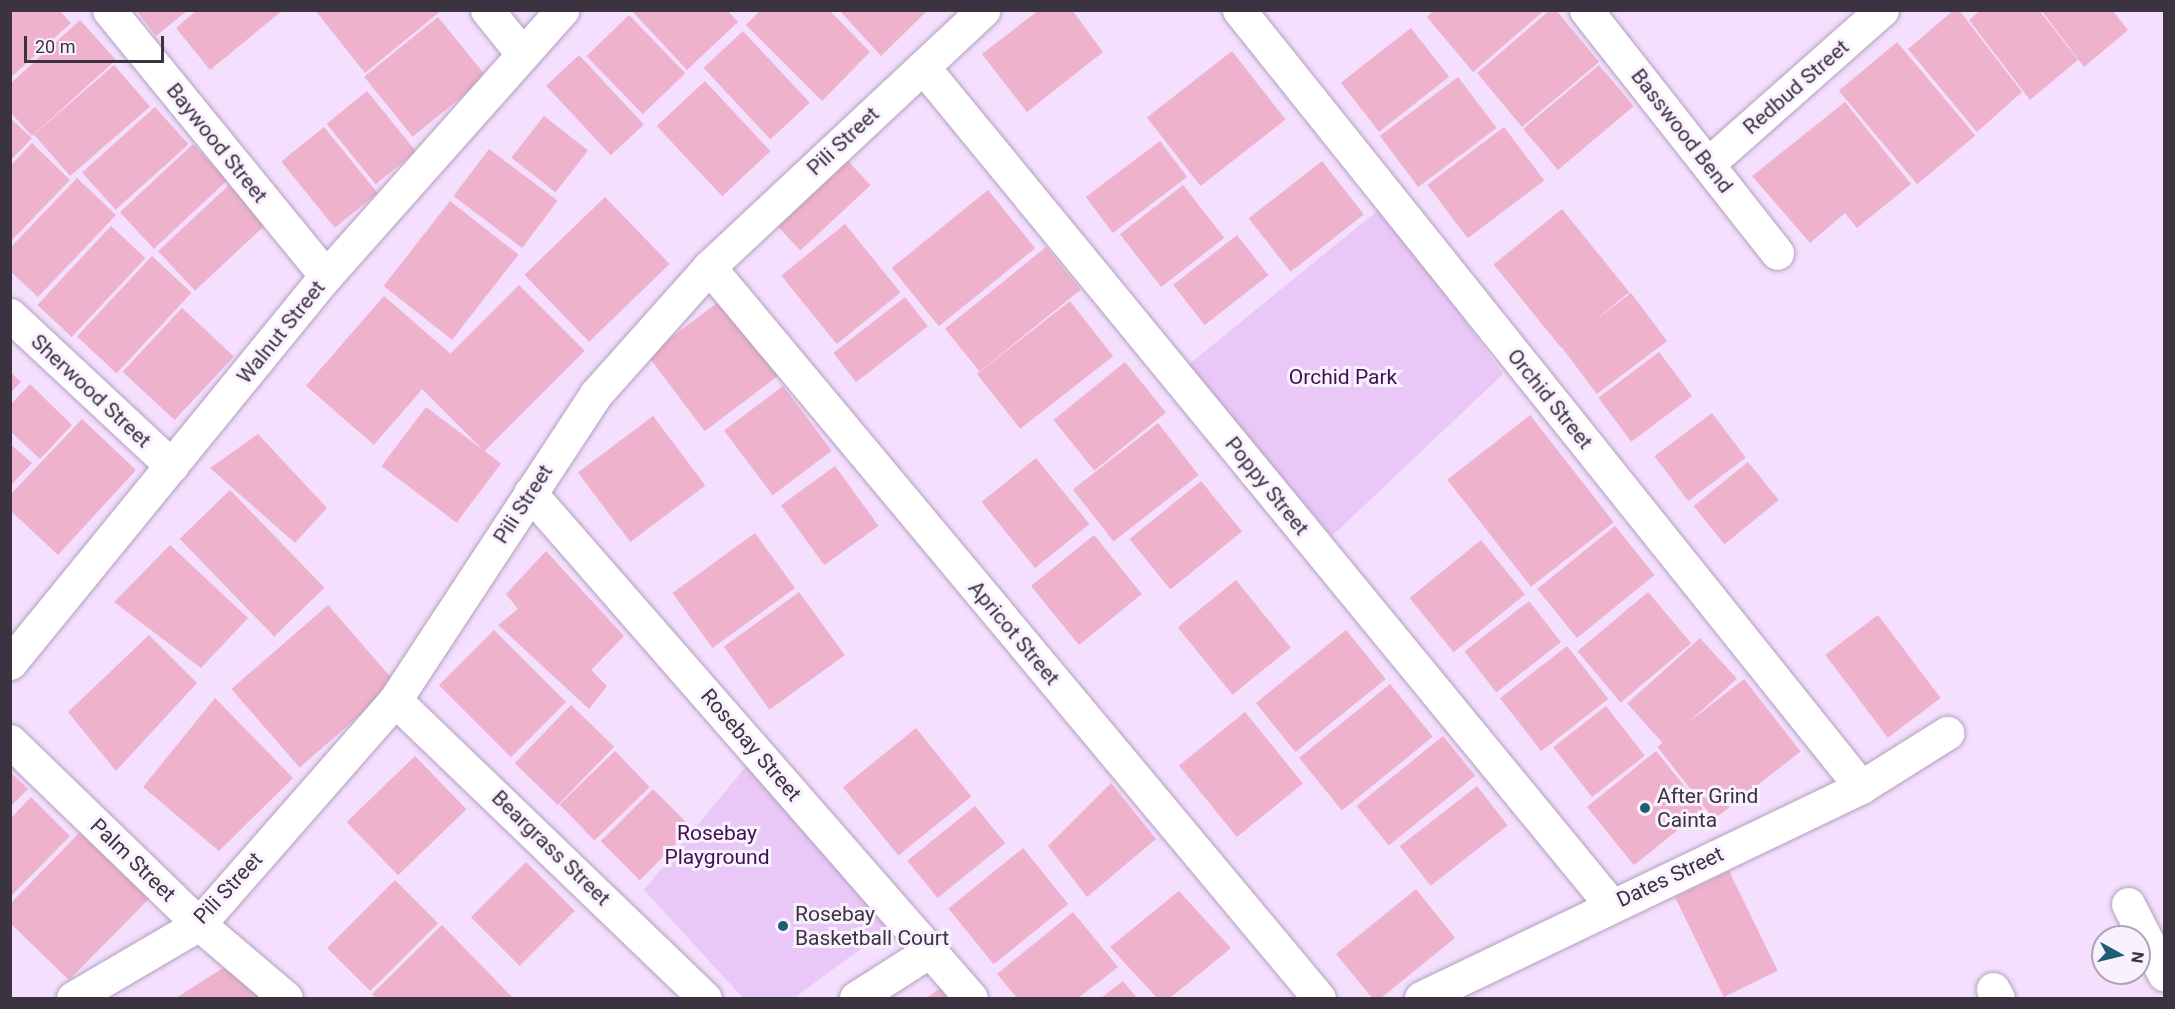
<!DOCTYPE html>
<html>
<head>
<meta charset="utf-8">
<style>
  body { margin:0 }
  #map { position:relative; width:2175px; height:1009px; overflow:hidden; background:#f4dffe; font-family:Roboto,sans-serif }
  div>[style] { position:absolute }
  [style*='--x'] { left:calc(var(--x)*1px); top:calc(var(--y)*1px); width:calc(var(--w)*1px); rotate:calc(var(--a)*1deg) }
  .green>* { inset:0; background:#e9c8f8 }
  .building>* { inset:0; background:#efb2cd; transform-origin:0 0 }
  .roads { filter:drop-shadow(0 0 2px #b49fbd) drop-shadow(0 0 2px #b49fbd) }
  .street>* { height:33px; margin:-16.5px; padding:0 16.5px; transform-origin:16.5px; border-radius:16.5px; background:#fff }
  .dots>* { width:16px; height:16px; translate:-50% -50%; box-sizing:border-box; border:3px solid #faf1fe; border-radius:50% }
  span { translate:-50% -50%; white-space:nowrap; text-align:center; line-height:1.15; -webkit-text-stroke:6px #faf1fe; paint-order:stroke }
  .street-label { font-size:21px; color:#3b333f }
  .park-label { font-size:21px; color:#3e124e }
  .poi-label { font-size:21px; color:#3b333f }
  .left { translate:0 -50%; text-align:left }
  .frame { position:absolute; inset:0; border:12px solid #3b333f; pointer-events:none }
  .north { position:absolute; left:2091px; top:925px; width:60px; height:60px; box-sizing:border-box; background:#faf1fe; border:2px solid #aea5b2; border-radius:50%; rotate:98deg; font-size:16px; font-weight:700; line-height:24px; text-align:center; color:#3b333f }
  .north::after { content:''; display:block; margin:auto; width:21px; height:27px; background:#205e75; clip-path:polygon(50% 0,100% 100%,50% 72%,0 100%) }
  .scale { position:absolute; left:24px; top:36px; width:140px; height:27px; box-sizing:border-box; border:3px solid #3b333f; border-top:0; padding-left:8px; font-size:18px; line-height:21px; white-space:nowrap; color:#3b333f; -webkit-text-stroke:4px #faf1fe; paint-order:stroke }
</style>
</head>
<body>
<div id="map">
  <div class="green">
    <i style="clip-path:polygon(1383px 206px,1503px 374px,1332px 536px,1187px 366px)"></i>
    <i style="clip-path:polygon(752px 759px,896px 923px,794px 998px,743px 998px,644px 890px)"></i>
  </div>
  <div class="building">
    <i style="clip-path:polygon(16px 10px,59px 10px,71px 23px,10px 78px,10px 15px)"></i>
    <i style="clip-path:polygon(136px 10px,188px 10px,156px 36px)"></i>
    <i style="clip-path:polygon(197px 10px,283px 10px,210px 70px,176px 28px)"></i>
    <i style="clip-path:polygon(315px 10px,442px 10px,365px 73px)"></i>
    <i style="clip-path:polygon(631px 10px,727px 10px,738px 22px,687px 70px)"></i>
    <i style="clip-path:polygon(761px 10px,829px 10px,870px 52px,822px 101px,746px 25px)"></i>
    <i style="clip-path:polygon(839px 10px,928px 10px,881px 56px)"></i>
    <i style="clip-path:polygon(1039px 10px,1072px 10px,1103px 52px,1027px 112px,982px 54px)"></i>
    <i style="clip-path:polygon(1434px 10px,1545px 10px,1473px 72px,1427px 17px)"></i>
    <i style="clip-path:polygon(1550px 10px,1556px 10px,1599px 62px,1522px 127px,1477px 73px)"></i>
    <i style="clip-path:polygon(1954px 10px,1959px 10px,2022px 92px,1977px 132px,1908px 49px)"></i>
    <i style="clip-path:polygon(1981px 10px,2039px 10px,2078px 60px,2030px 100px,1969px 20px)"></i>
    <i style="clip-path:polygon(2041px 10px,2112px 10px,2128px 30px,2084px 67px)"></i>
    <i style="left:629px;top:15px;width:81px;height:59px;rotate:46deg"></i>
    <i style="left:438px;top:17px;width:77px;height:95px;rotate:51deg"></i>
    <i style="clip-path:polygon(80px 20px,116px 60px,32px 136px,10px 112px,10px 84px)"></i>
    <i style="left:1411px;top:28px;width:62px;height:89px;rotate:52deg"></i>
    <i style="left:743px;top:31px;width:98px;height:54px;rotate:47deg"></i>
    <i style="left:1897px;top:42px;width:122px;height:76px;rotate:50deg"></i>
    <i style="left:1232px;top:51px;width:87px;height:108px;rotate:52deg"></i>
    <i style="left:579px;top:55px;width:95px;height:45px;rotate:47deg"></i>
    <i style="left:114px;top:65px;width:55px;height:106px;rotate:49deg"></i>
    <i style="left:1599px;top:65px;width:54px;height:99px;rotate:50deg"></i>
    <i style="left:1458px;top:77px;width:64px;height:98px;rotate:53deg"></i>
    <i style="left:705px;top:81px;width:96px;height:66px;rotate:47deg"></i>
    <i style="left:367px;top:91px;width:78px;height:52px;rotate:51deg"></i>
    <i style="clip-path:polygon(1845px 102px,1911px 184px,1857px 228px,1845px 213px,1810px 243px,1752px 176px)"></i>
    <i style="left:155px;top:107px;width:50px;height:98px;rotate:48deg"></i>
    <i style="left:544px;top:116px;width:56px;height:53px;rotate:38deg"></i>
    <i style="clip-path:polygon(10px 118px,32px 138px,10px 161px)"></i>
    <i style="left:324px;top:127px;width:85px;height:55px;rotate:51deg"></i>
    <i style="left:1504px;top:127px;width:67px;height:96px;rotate:53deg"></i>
    <i style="left:1160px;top:141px;width:45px;height:93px;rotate:53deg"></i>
    <i style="clip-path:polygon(32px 143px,70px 180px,10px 242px,10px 166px)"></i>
    <i style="left:193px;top:144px;width:50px;height:100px;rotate:47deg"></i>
    <i style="left:489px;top:149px;width:86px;height:59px;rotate:37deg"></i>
    <i style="left:848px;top:161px;width:33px;height:96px;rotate:47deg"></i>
    <i style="left:1322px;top:161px;width:68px;height:93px;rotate:52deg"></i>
    <i style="clip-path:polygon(77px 178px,116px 215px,38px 297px,10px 271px,10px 248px)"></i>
    <i style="left:229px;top:185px;width:54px;height:97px;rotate:47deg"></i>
    <i style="left:1183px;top:185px;width:67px;height:80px;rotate:52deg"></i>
    <i style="left:988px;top:190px;width:75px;height:124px;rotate:51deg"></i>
    <i style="left:605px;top:197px;width:93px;height:112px;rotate:46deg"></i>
    <i style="left:450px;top:201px;width:87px;height:108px;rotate:38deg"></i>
    <i style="left:1562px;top:209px;width:107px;height:88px;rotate:51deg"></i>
    <i style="left:845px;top:224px;width:88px;height:82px;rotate:51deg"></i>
    <i style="left:111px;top:226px;width:47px;height:108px;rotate:43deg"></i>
    <i style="left:1237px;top:235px;width:51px;height:81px;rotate:52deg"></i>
    <i style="left:1046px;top:247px;width:55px;height:130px;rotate:51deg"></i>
    <i style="left:152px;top:256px;width:54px;height:110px;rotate:43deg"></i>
    <i style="left:519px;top:285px;width:93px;height:142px;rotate:45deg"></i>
    <i style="left:1631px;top:293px;width:60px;height:88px;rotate:53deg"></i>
    <i style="left:384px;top:296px;width:90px;height:119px;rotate:41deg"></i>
    <i style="left:905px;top:297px;width:37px;height:91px;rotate:52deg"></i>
    <i style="left:721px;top:300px;width:95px;height:92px;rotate:53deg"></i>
    <i style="left:1070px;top:301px;width:70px;height:118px;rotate:52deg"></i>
    <i style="left:182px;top:308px;width:71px;height:87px;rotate:43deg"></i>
    <i style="left:1659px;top:352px;width:55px;height:76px;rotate:53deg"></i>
    <i style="left:1125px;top:362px;width:65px;height:92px;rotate:51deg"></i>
    <i style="clip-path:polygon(10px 372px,21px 382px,10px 393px)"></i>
    <i style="clip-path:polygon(30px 384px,72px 425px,40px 459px,10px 431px,10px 405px)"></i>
    <i style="left:783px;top:386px;width:81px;height:74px;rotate:53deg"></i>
    <i style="left:426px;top:407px;width:94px;height:74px;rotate:37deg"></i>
    <i style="left:1712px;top:413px;width:56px;height:72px;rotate:53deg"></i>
    <i style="left:1530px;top:415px;width:136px;height:105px;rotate:52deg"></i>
    <i style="left:653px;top:416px;width:87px;height:94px;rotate:53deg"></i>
    <i style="clip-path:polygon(82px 419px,136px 470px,58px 555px,10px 510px,10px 495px)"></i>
    <i style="left:1158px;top:423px;width:66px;height:108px;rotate:52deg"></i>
    <i style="clip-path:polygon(258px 434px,327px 508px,295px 543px,210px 468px)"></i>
    <i style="clip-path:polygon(10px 444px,32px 463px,10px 486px)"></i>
    <i style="left:1036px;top:458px;width:85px;height:70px;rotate:51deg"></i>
    <i style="left:1748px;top:462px;width:49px;height:70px;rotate:51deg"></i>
    <i style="left:835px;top:466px;width:74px;height:67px;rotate:54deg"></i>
    <i style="left:1201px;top:481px;width:65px;height:92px;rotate:51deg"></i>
    <i style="left:230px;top:490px;width:136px;height:70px;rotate:46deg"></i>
    <i style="left:1615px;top:526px;width:63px;height:100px;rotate:51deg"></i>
    <i style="left:755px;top:533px;width:68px;height:102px;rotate:54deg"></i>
    <i style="left:1094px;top:535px;width:76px;height:81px;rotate:51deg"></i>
    <i style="left:1481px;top:540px;width:70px;height:92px;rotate:51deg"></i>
    <i style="clip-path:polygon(170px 545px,248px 618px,201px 668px,114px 602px)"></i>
    <i style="clip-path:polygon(546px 551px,624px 636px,591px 670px,607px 686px,589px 709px,498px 625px,518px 609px,506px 594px)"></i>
    <i style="left:1236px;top:580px;width:87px;height:75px;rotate:51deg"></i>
    <i style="left:799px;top:592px;width:78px;height:93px;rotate:54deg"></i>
    <i style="left:1648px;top:592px;width:67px;height:92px;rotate:50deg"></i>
    <i style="left:1529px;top:601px;width:52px;height:82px;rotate:52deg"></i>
    <i style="left:328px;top:605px;width:104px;height:128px;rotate:49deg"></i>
    <i style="left:1878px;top:615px;width:104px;height:66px;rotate:53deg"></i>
    <i style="left:494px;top:630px;width:102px;height:78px;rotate:45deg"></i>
    <i style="left:1346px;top:630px;width:63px;height:116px;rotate:51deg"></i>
    <i style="clip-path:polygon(149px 635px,197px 683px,116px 771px,68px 712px)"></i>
    <i style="left:1700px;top:638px;width:55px;height:98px;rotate:48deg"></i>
    <i style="left:1567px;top:646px;width:67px;height:85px;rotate:52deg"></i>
    <i style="left:1744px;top:679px;width:92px;height:110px;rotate:52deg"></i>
    <i style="left:1390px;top:684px;width:68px;height:117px;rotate:51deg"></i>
    <i style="clip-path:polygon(215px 698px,293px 778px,219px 851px,143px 787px)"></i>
    <i style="left:571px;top:705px;width:60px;height:81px;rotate:44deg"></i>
    <i style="left:1606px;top:706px;width:63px;height:67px;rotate:52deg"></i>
    <i style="left:1245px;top:712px;width:92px;height:85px;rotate:51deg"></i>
    <i style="left:916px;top:728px;width:88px;height:94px;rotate:51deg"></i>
    <i style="left:1443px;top:736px;width:51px;height:111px;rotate:51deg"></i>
    <i style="left:615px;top:751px;width:50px;height:77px;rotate:46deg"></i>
    <i style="left:1656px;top:751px;width:75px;height:89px;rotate:51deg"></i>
    <i style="left:415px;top:756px;width:74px;height:95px;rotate:46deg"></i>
    <i style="clip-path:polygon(10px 772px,28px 789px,10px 807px)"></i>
    <i style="clip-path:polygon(1111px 783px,1156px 839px,1087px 897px,1048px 846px)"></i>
    <i style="left:1477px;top:786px;width:50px;height:98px;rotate:52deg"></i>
    <i style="left:653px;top:789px;width:55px;height:74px;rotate:45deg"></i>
    <i style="clip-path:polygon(31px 797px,70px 836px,10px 897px,10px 819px)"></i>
    <i style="left:975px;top:806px;width:48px;height:87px;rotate:51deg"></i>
    <i style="clip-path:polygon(81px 831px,149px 899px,69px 980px,10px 923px,10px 904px)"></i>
    <i style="left:1023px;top:848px;width:72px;height:96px;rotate:51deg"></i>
    <i style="left:526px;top:862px;width:69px;height:78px;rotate:45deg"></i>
    <i style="left:1729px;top:871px;width:111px;height:60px;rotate:64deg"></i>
    <i style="left:395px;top:880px;width:61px;height:96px;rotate:45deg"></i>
    <i style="clip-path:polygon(1416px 889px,1455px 938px,1381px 998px,1372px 998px,1336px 954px)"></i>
    <i style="clip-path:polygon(1179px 891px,1231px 948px,1170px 998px,1157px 998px,1110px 947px)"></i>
    <i style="clip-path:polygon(1073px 912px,1118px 967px,1078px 998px,1017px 998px,997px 974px)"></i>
    <i style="clip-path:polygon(442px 925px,513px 998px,376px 998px,372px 994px)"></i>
    <i style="clip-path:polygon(223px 968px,266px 990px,272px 998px,176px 998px)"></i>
    <i style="clip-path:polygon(1123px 981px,1137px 998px,1101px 998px)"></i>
    <i style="clip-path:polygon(941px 988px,948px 998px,926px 998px)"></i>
  </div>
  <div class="roads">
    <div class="street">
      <i style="--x:109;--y:10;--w:343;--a:50.8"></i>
      <i style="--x:487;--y:10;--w:54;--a:51"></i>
      <i style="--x:1239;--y:10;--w:995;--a:51.32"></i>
      <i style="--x:1586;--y:10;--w:309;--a:51.8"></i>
      <i style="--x:923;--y:67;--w:1084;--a:50.61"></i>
      <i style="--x:1709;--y:163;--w:231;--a:-41.5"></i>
      <i style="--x:709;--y:267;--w:952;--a:50.16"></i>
      <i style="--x:10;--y:315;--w:221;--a:43"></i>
      <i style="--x:530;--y:493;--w:670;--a:48.87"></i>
      <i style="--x:10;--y:663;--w:500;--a:-50.8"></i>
      <i style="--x:326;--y:276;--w:356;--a:-48.4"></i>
      <i style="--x:395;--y:700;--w:430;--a:43.9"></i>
      <i style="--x:10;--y:741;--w:263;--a:44.1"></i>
      <i style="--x:199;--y:924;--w:114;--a:40.4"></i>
      <i style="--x:2128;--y:904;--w:79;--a:62.8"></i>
      <i style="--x:1993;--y:989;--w:10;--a:61"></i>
      <i style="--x:73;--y:998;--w:146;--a:-30.4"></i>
      <i style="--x:199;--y:924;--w:298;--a:-48.8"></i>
      <i style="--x:395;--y:700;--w:366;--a:-56.7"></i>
      <i style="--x:596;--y:394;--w:170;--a:-48.3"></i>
      <i style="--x:709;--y:267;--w:376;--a:-43.1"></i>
      <i style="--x:856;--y:998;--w:89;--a:-32.6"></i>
      <i style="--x:1421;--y:998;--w:488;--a:-25.6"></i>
      <i style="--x:1861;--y:787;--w:102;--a:-32.1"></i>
    </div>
  </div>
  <div class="dots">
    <i style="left:1645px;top:808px;background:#205e75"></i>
    <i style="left:783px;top:926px;background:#205e75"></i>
  </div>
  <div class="street-label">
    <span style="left:1796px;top:87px;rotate:-41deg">Redbud Street</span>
    <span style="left:1682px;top:131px;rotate:52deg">Basswood Bend</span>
    <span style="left:843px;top:141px;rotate:-43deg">Pili Street</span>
    <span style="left:217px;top:143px;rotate:51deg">Baywood Street</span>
    <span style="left:281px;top:332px;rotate:-51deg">Walnut Street</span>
    <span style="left:91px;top:391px;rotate:43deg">Sherwood Street</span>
    <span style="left:1550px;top:399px;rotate:51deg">Orchid Street</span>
    <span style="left:1267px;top:486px;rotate:51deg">Poppy Street</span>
    <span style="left:523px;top:504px;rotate:-57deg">Pili Street</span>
    <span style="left:1014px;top:633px;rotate:50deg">Apricot Street</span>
    <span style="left:751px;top:745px;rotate:49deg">Rosebay Street</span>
    <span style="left:551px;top:848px;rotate:44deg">Beargrass Street</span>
    <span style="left:133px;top:860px;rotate:44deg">Palm Street</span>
    <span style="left:1670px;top:877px;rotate:-25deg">Dates Street</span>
    <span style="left:228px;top:888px;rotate:-47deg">Pili Street</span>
  </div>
  <div class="park-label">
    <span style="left:1343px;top:377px">Orchid Park</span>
    <span style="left:717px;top:845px">Rosebay<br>Playground</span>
  </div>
  <div class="poi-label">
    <span class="left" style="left:1657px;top:808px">After Grind<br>Cainta</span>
    <span class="left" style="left:795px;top:926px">Rosebay<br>Basketball Court</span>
  </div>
  <div class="frame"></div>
  <div class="north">N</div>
  <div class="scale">20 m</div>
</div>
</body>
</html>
